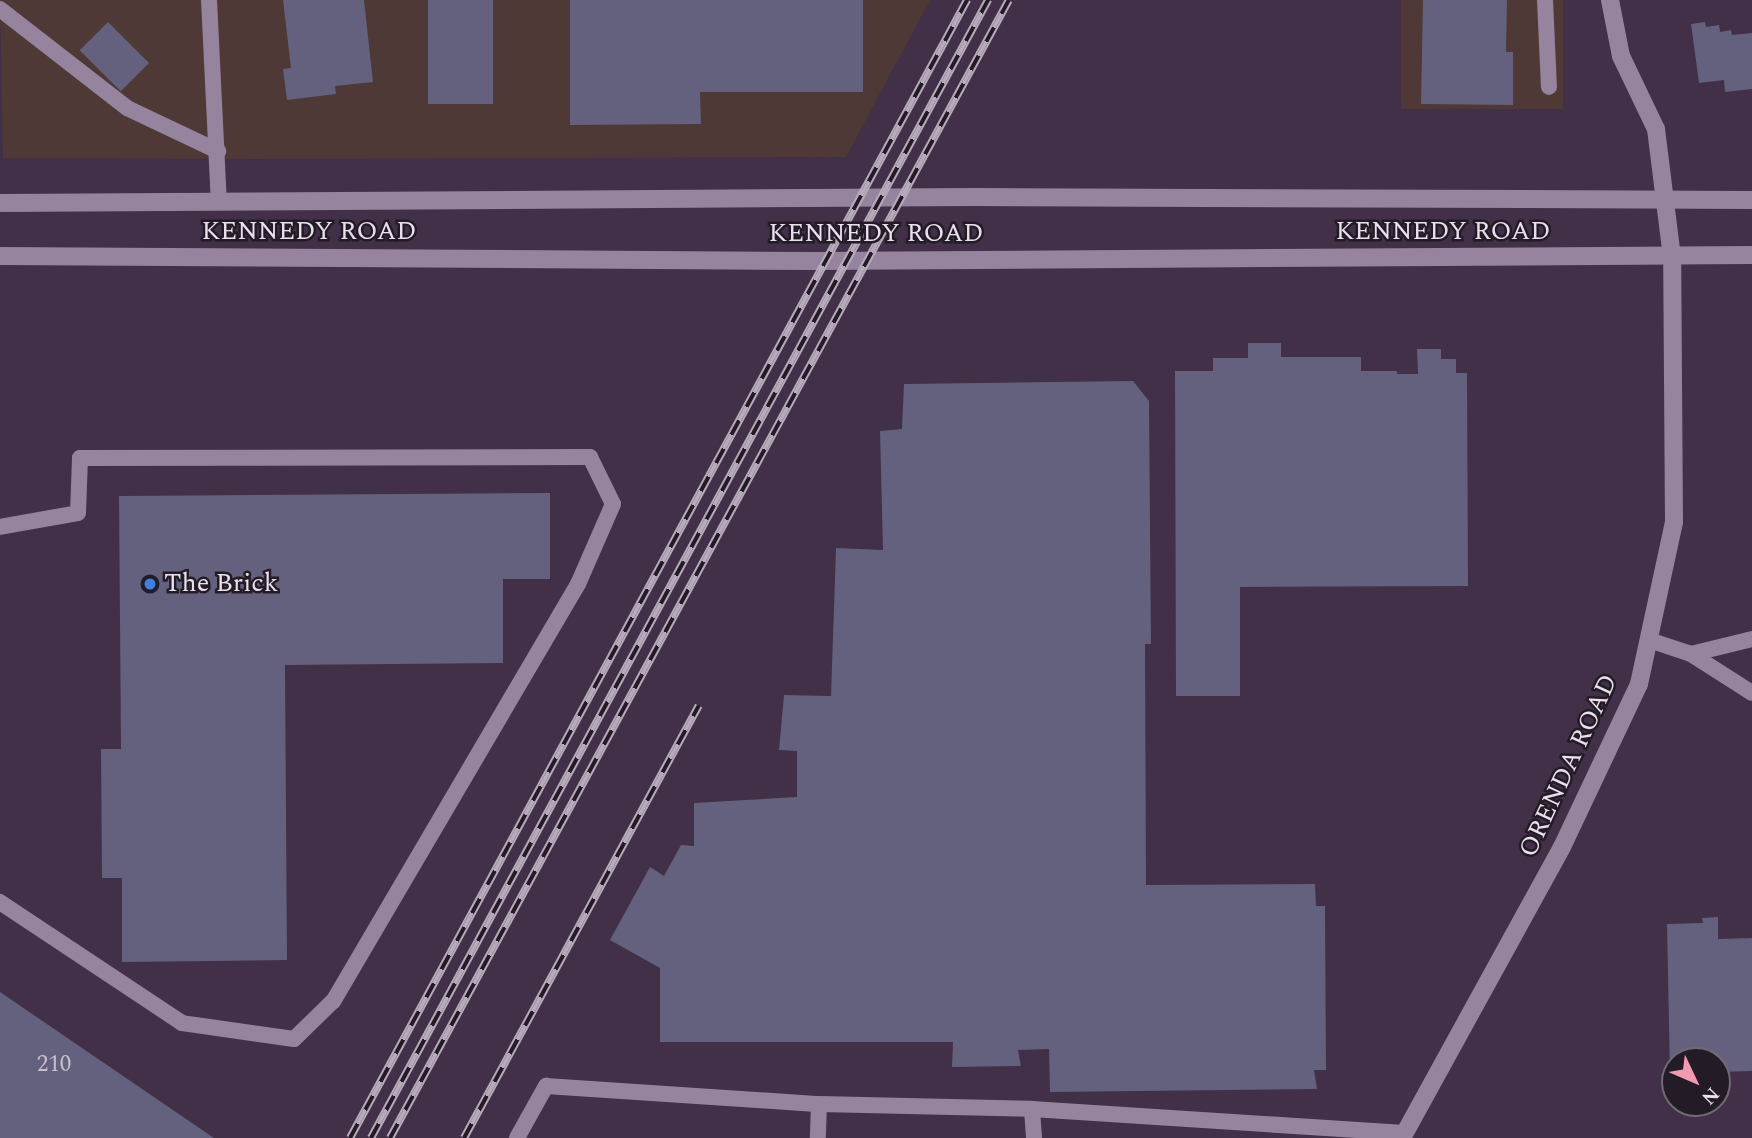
<!DOCTYPE html>
<html>
<head>
<meta charset="utf-8">
<style>
  body { margin:0 }
  #map { position:relative; width:1752px; height:1138px; overflow:hidden; background:#413047; font-family:Spectral,serif }
  div>[style] { position:absolute }
  [style*='--x'] { left:calc(var(--x)*1px); top:calc(var(--y)*1px); width:calc(var(--w)*1px); rotate:calc(var(--a)*1deg) }
  .commercial>* { inset:0; background:#4e3936; transform-origin:0 0 }
  .building>* { inset:0; background:#63617d; transform-origin:0 0 }
  .service>* { height:16px; margin:-8px; padding:0 8px; transform-origin:8px; border-radius:8px; background:#96839d }
  .minor>* { height:18px; margin:-9px; padding:0 9px; transform-origin:9px; border-radius:9px; background:#96839d }
  .tertiary>* { height:18px; margin:-9px; padding:0 9px; transform-origin:9px; border-radius:9px; background:#96839d }
  .secondary>* { height:18px; margin:-9px; padding:0 9px; transform-origin:9px; border-radius:9px; background:#96839d }
  .rail>* { height:8px; margin-top:-4px; transform-origin:0; background:repeating-linear-gradient(90deg,#231c26 0 16px,#b6aabb 0 32px); box-sizing:border-box; border-block:2px solid #b6aabb }
  .dots>* { width:19px; height:19px; translate:-50% -50%; box-sizing:border-box; border:4px solid #231c26; border-radius:50% }
  span { translate:-50% -50%; white-space:nowrap; text-align:center; line-height:1.15; -webkit-text-stroke:5px #231c26; paint-order:stroke }
  .number-label { font-size:23px; color:#c8c0d1 }
  .number-label span { -webkit-text-stroke-width:0 }
  .street-label { font-size:26px; color:#e9dfed }
  .poi-label { font-size:26px; color:#e9dfed }
  .left { translate:0 -50%; text-align:left }
  .north { position:absolute; left:1661px; top:1047px; width:70px; height:70px; box-sizing:border-box; background:#231c26; border:2px solid #726a76; border-radius:50%; rotate:134deg; font-size:19px; font-weight:700; line-height:28px; text-align:center; color:#e9dfed }
  .north::after { content:''; display:block; margin:auto; width:24px; height:32px; background:#f19ab2; clip-path:polygon(50% 0,100% 100%,50% 72%,0 100%) }
</style>
</head>
<body>
<div id="map">
  <div class="commercial">
    <i style="clip-path:polygon(0 0,930px 0,846px 157px,249px 159px,3px 158px)"></i>
    <i style="left:1401px;top:0;width:162px;height:109px"></i>
  </div>
  <div class="building">
    <i style="clip-path:polygon(283px 0,364px 0,373px 82px,335px 86px,336px 94px,287px 100px,283px 69px,291px 68px)"></i>
    <i style="left:428px;top:0;width:65px;height:104px"></i>
    <i style="clip-path:polygon(570px 0,863px 0,863px 92px,700px 92px,701px 124px,570px 125px)"></i>
    <i style="clip-path:polygon(1423px 0,1507px 0,1506px 52px,1513px 52px,1513px 105px,1421px 104px)"></i>
    <i style="left:108px;top:22px;width:58px;height:40px;rotate:45deg"></i>
    <i style="clip-path:polygon(1705px 22px,1706px 27px,1719px 25px,1720px 32px,1731px 30px,1732px 35px,1752px 33px,1752px 89px,1725px 92px,1724px 80px,1699px 83px,1691px 24px)"></i>
    <i style="clip-path:polygon(1248px 343px,1281px 343px,1281px 357px,1361px 357px,1361px 371px,1397px 371px,1397px 374px,1418px 374px,1417px 349px,1441px 349px,1441px 359px,1456px 359px,1456px 373px,1467px 373px,1468px 586px,1240px 587px,1240px 696px,1176px 696px,1175px 371px,1213px 371px,1213px 358px,1248px 358px)"></i>
    <i style="clip-path:polygon(1133px 381px,1149px 401px,1151px 644px,1145px 644px,1146px 885px,1315px 884px,1316px 906px,1325px 906px,1326px 1070px,1314px 1070px,1317px 1089px,1050px 1092px,1049px 1049px,1018px 1050px,1021px 1066px,952px 1067px,953px 1042px,660px 1042px,660px 968px,610px 940px,650px 867px,664px 876px,681px 845px,694px 846px,694px 803px,797px 797px,797px 751px,779px 750px,784px 695px,831px 696px,836px 548px,883px 550px,880px 431px,902px 429px,904px 384px)"></i>
    <i style="clip-path:polygon(550px 493px,550px 579px,503px 579px,503px 663px,285px 665px,287px 960px,122px 962px,122px 878px,102px 878px,101px 749px,121px 749px,119px 496px)"></i>
    <i style="clip-path:polygon(1718px 917px,1718px 939px,1752px 938px,1752px 1071px,1717px 1072px,1717px 1061px,1675px 1061px,1675px 1076px,1670px 1076px,1667px 924px,1703px 923px,1702px 918px)"></i>
    <i style="clip-path:polygon(0 992px,214px 1138px,0 1138px)"></i>
  </div>
  <div class="service">
    <i style="--x:209;--y:0;--w:202;--a:87.2"></i>
    <i style="--x:1545;--y:0;--w:87;--a:87.4"></i>
    <i style="--x:0;--y:9;--w:161;--a:37.9"></i>
    <i style="--x:127;--y:108;--w:101;--a:25.3"></i>
    <i style="--x:0;--y:527;--w:79;--a:-10.2"></i>
    <i style="--x:78;--y:513;--w:55;--a:-87.9"></i>
    <i style="--x:80;--y:458;--w:510;--a:-0.11"></i>
    <i style="--x:590;--y:457;--w:52;--a:63.9"></i>
    <i style="--x:613;--y:504;--w:87;--a:113.6"></i>
    <i style="--x:578;--y:584;--w:484;--a:120.4"></i>
    <i style="--x:333;--y:1001;--w:54;--a:135.7"></i>
    <i style="--x:294;--y:1039;--w:113;--a:-171.9"></i>
    <i style="--x:182;--y:1023;--w:219;--a:-146.4"></i>
    <i style="--x:1649;--y:640;--w:44;--a:18.4"></i>
    <i style="--x:1691;--y:654;--w:63;--a:-13.8"></i>
    <i style="--x:1691;--y:654;--w:72;--a:32.6"></i>
    <i style="--x:819;--y:1104;--w:213;--a:1.3"></i>
    <i style="--x:1032;--y:1109;--w:29;--a:86"></i>
    <i style="--x:1032;--y:1109;--w:373;--a:3.7"></i>
    <i style="--x:517;--y:1138;--w:60;--a:-60.9"></i>
    <i style="--x:546;--y:1086;--w:274;--a:3.8"></i>
    <i style="--x:819;--y:1104;--w:34;--a:92"></i>
  </div>
  <div class="minor">
    <i style="--x:1610;--y:0;--w:57;--a:78.9"></i>
    <i style="--x:1621;--y:56;--w:81;--a:64.4"></i>
    <i style="--x:1656;--y:129;--w:130;--a:82.9"></i>
  </div>
  <div class="tertiary">
    <i style="--x:1402;--y:1138;--w:332;--a:-61.2"></i>
    <i style="--x:1562;--y:847;--w:180;--a:-64.7"></i>
    <i style="--x:1639;--y:684;--w:166;--a:-77.8"></i>
    <i style="--x:1674;--y:522;--w:264;--a:-90.4"></i>
  </div>
  <div class="secondary">
    <i style="--x:0;--y:203;--w:974;--a:-0.35"></i>
    <i style="--x:974;--y:197;--w:778;--a:0.22"></i>
    <i style="--x:0;--y:256;--w:814;--a:0.35"></i>
    <i style="--x:814;--y:261;--w:938;--a:-0.37"></i>
  </div>
  <div class="rail">
    <i style="--x:350;--y:1138;--w:1295;--a:-61.53"></i>
    <i style="--x:371;--y:1138;--w:1295;--a:-61.53"></i>
    <i style="--x:390;--y:1138;--w:1295;--a:-61.46"></i>
    <i style="--x:464;--y:1138;--w:492;--a:-61.5"></i>
  </div>
  <div class="dots">
    <i style="left:150px;top:584px;background:#3f7fe0"></i>
  </div>
  <div class="number-label">
    <span style="left:54px;top:1065px">210</span>
  </div>
  <div class="street-label">
    <span style="left:309px;top:232px">KENNEDY ROAD</span>
    <span style="left:1443px;top:232px">KENNEDY ROAD</span>
    <span style="left:876px;top:234px">KENNEDY ROAD</span>
    <span style="left:1569px;top:766px;rotate:-65deg">ORENDA ROAD</span>
  </div>
  <div class="poi-label">
    <span class="left" style="left:164px;top:584px">The Brick</span>
  </div>
  <div class="north">N</div>
</div>
</body>
</html>
